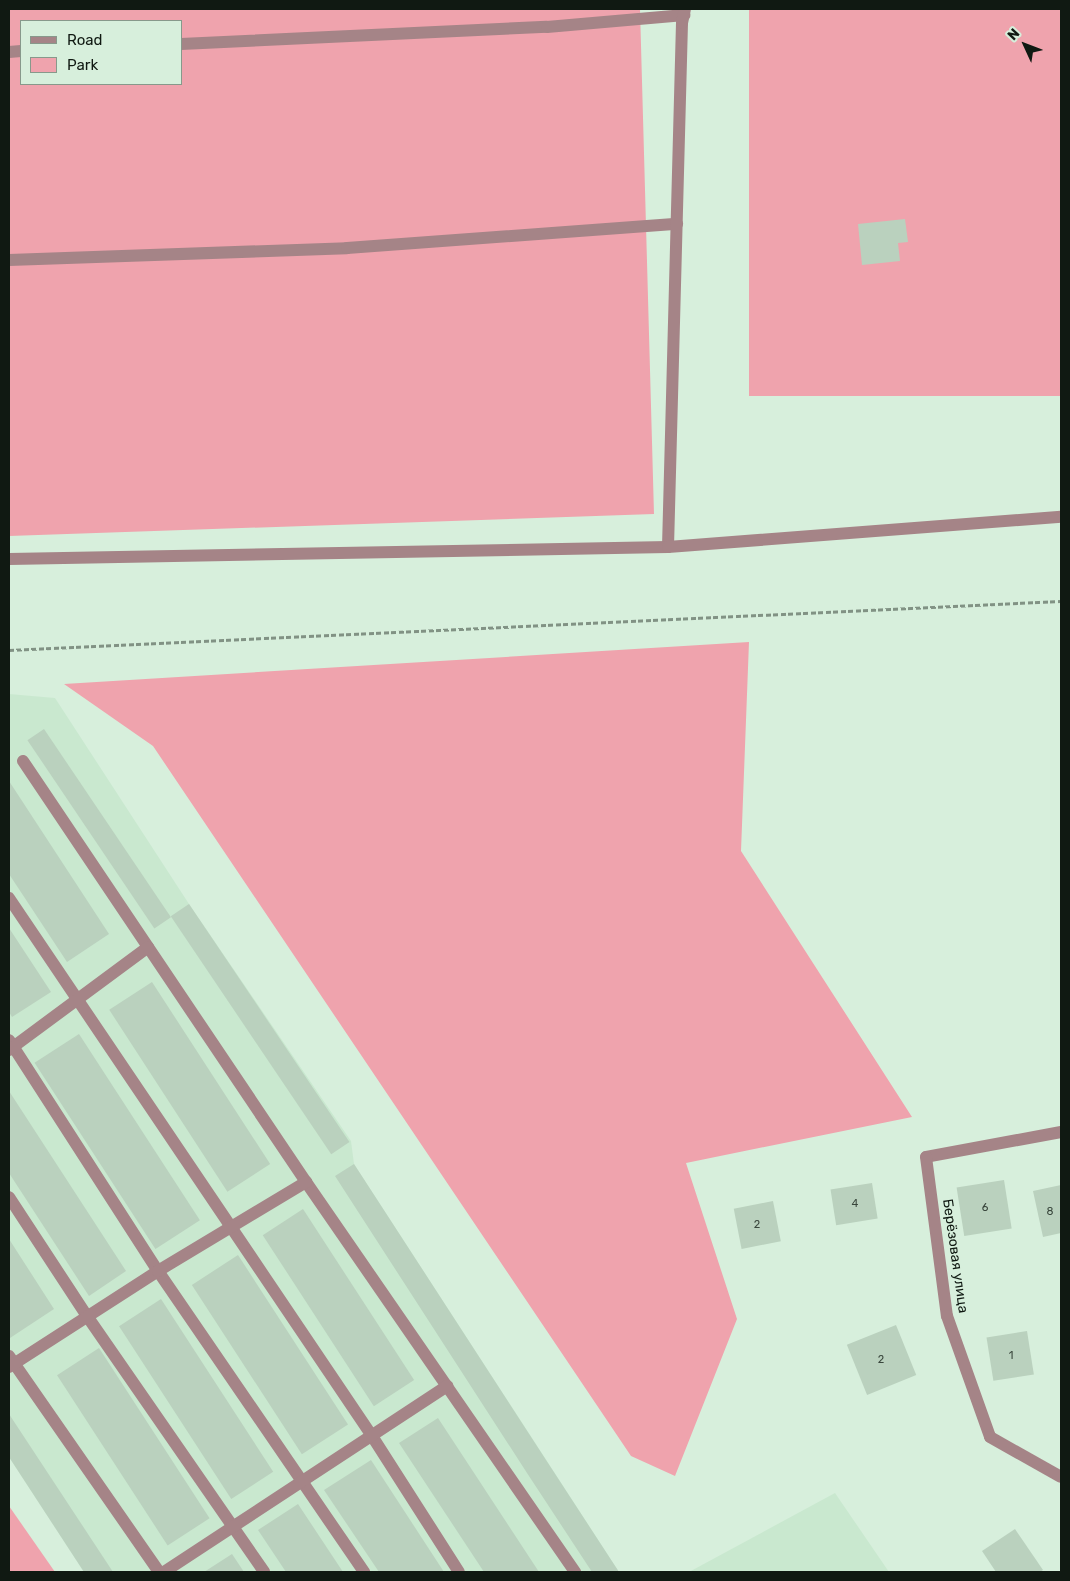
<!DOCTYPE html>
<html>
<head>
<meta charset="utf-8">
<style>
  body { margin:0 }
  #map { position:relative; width:1070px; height:1581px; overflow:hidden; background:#d7efdc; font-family:Rubik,sans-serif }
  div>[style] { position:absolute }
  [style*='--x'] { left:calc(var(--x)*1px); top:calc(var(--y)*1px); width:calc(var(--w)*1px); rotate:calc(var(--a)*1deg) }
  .built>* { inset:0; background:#c9e8cf }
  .green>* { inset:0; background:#efa3ad; transform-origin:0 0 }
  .building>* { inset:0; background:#bad1be; transform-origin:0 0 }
  .path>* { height:3px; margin-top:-1.5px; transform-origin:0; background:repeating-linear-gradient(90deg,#819284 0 5px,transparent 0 7.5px) }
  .lane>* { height:12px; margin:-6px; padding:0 6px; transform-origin:6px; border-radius:6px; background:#a58487 }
  .street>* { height:12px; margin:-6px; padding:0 6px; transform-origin:6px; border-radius:6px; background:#a58487 }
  span { translate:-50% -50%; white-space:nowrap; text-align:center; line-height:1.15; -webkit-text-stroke:4.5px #d7efdc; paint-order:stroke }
  .number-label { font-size:11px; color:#3a473d }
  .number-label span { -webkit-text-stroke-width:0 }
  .street-label { font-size:14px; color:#101912 }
  .frame { position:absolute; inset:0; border:10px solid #101912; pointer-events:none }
  .legend { position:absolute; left:20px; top:20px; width:162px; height:65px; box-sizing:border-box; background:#d7efdc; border:1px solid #87998b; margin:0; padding:6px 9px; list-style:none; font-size:15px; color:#101912 }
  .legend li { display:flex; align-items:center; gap:10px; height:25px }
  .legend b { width:25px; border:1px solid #87998b }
  .north { position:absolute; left:1000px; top:20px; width:50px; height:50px; -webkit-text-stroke:4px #d7efdc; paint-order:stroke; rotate:313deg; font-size:14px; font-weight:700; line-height:20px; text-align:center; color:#101912 }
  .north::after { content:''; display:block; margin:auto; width:18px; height:22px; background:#101912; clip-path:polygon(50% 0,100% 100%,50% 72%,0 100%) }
</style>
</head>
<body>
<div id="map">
  <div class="built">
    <i style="clip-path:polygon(9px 694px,55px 698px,189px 904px,351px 1141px,354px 1164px,619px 1572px,84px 1572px,9px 1457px)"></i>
    <i style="clip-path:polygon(835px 1493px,889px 1572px,689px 1572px)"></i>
  </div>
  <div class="green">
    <i style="clip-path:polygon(evenodd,9px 9px,640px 9px,654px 514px,9px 536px,9px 9px,21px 21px,181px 21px,181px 84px,21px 84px,21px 21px)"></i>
    <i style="left:749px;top:9px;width:312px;height:387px"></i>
    <i style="clip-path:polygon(749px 642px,741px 851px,912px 1117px,686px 1163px,737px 1319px,675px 1476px,631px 1456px,153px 746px,64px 684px)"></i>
    <i style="clip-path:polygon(9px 1506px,55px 1572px,9px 1572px)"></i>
  </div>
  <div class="building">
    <i style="clip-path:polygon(905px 219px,908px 242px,898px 243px,900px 261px,862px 265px,858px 224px)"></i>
    <i style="left:44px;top:729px;width:227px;height:20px;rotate:56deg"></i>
    <i style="clip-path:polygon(9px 781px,109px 934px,67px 962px,9px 874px)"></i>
    <i style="left:189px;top:904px;width:287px;height:22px;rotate:56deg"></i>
    <i style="clip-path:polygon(9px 928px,51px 992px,12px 1017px,9px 1012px)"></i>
    <i style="left:152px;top:982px;width:217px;height:51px;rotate:57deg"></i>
    <i style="left:79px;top:1034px;width:222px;height:53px;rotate:57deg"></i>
    <i style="clip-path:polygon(9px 1091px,126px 1271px,89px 1296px,9px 1173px)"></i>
    <i style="clip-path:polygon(354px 1164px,546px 1460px,619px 1572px,592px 1572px,527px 1473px,335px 1176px)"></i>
    <i style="left:1004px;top:1180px;width:49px;height:48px;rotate:81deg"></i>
    <i style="left:872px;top:1183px;width:36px;height:42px;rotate:81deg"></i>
    <i style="clip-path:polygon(1061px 1185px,1061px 1233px,1043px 1237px,1033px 1191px)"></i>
    <i style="left:773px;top:1201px;width:41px;height:40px;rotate:79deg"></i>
    <i style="left:303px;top:1209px;width:204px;height:48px;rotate:57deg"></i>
    <i style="clip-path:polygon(9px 1239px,54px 1309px,10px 1338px,9px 1336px)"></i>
    <i style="left:238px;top:1255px;width:202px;height:55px;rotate:57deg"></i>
    <i style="left:161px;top:1299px;width:206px;height:50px;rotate:57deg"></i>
    <i style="left:896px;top:1325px;width:54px;height:53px;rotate:68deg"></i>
    <i style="left:1027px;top:1331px;width:44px;height:41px;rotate:81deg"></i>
    <i style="left:99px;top:1348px;width:203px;height:50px;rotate:57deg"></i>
    <i style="clip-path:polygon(9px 1414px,113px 1572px,84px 1572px,9px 1457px)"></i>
    <i style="clip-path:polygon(438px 1418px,539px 1572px,484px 1572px,399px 1443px)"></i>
    <i style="clip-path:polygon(371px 1460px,444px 1572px,379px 1572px,324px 1490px)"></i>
    <i style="clip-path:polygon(298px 1504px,343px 1572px,286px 1572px,258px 1530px)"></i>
    <i style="clip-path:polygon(1015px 1529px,1043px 1570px,1040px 1572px,996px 1572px,982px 1551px)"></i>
    <i style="clip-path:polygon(232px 1554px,244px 1572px,204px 1572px)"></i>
  </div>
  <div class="path">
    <i style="--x:9;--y:650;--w:1053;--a:-2.67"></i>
  </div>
  <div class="lane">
    <i style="--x:181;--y:44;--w:366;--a:-2.7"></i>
    <i style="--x:547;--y:27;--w:138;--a:-5"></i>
    <i style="--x:9;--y:52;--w:12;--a:-5"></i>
    <i style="--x:9;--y:260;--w:338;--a:-2"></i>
    <i style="--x:347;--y:248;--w:331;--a:-4.2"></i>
    <i style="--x:668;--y:547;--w:524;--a:-88.47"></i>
    <i style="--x:682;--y:23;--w:14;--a:-78"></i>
    <i style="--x:9;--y:559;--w:659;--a:-1.04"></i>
    <i style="--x:668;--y:547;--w:394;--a:-4.4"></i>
    <i style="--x:23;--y:761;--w:507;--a:56.09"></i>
    <i style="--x:306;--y:1182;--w:474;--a:55.4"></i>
    <i style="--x:9;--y:898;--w:649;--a:55.99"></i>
    <i style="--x:372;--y:1436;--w:161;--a:57.4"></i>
    <i style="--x:9;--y:1040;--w:275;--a:57.2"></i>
    <i style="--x:158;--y:1271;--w:365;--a:55.6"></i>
    <i style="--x:9;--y:1050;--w:173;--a:-36.5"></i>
    <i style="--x:9;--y:1197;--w:142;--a:56.8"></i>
    <i style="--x:87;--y:1316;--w:311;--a:55.3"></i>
    <i style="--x:9;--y:1356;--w:263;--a:55.2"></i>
    <i style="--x:9;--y:1367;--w:177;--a:-32.8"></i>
    <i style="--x:158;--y:1271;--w:173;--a:-31"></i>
    <i style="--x:164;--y:1572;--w:339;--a:-33.3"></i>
  </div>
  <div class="street">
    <i style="--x:1061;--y:1132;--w:137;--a:169.5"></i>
    <i style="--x:926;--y:1157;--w:160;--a:82.5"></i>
    <i style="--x:947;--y:1316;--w:128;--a:70.4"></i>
    <i style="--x:990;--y:1437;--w:81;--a:29.4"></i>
  </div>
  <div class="number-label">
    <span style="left:855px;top:1204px">4</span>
    <span style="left:985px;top:1208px">6</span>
    <span style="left:1050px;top:1212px">8</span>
    <span style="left:757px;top:1225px">2</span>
    <span style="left:1011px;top:1356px">1</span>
    <span style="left:881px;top:1360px">2</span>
  </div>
  <div class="street-label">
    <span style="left:955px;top:1256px;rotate:82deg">Берёзовая улица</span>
  </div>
  <div class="frame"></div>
  <ul class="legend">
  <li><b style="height:6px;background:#a58487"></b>Road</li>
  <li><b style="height:14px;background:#efa3ad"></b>Park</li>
  </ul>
  <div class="north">N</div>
</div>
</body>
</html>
